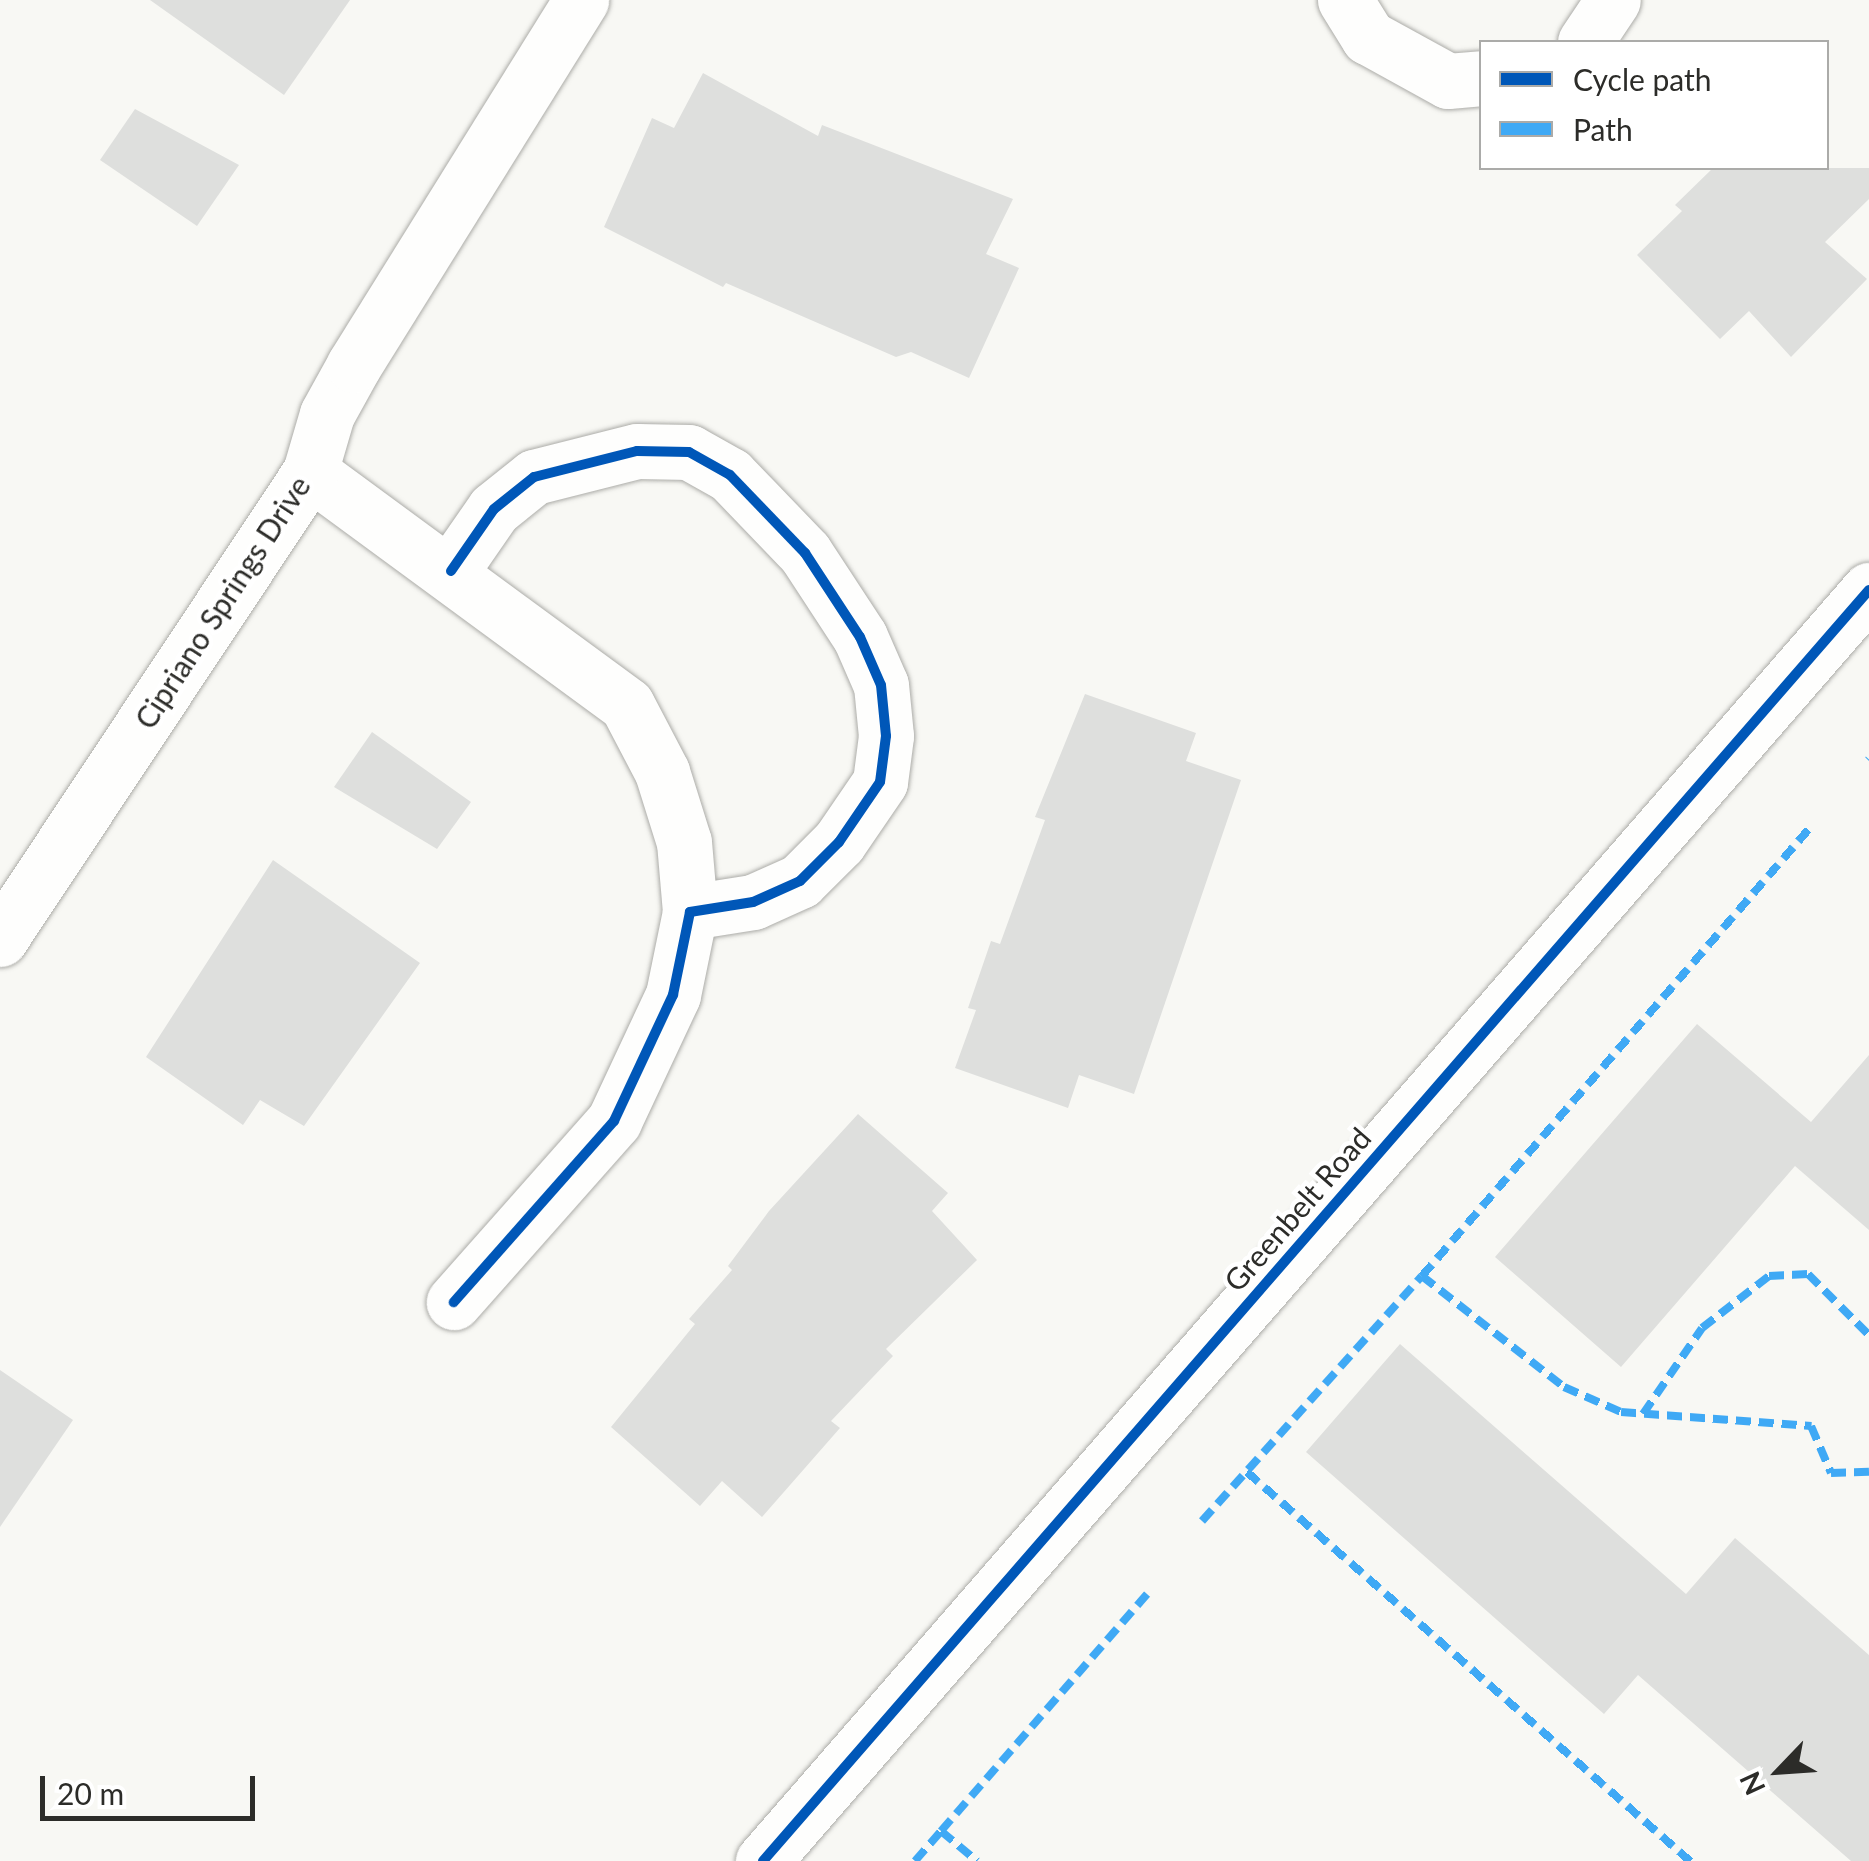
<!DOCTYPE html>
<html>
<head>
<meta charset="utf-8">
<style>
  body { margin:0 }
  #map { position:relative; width:1869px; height:1861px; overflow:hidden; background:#f8f8f4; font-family:Lato,sans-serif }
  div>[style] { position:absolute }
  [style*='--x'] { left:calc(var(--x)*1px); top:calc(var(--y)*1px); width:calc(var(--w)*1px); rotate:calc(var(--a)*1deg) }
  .building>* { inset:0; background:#dedfdd }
  .roads { filter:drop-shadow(0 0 2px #acaca8) drop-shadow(0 0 2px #acaca8) }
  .minor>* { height:55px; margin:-27.5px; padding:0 27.5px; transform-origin:27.5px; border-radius:27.5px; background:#fefefd }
  .quiet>* { height:8px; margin-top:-4px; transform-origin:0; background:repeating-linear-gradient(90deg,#3fa9f5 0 15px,transparent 0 23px) }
  .cycleway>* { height:10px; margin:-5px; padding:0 5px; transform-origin:5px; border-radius:5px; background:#0057b8 }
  span { translate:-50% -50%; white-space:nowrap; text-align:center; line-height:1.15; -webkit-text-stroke:9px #fff; paint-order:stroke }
  .street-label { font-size:30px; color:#2c2c29 }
  .legend { position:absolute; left:1479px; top:40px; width:350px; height:130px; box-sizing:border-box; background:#fff; border:2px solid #ababa9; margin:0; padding:12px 18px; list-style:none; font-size:30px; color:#2c2c29 }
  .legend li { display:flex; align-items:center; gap:20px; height:50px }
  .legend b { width:50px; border:2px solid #ababa9 }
  .north { position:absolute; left:1729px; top:1721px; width:100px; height:100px; -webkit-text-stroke:8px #fff; paint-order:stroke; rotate:245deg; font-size:28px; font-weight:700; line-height:40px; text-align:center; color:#2c2c29 }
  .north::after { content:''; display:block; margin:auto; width:35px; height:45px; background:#2c2c29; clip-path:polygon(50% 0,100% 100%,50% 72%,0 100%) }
  .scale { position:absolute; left:40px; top:1776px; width:215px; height:45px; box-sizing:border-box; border:5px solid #2c2c29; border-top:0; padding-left:12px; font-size:30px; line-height:35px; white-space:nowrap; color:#2c2c29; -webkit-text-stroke:8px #fff; paint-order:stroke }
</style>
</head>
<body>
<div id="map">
  <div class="building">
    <i style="clip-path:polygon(150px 0,350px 0,284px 95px)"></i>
    <i style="clip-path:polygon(703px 73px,818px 136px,822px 125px,1013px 199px,986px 254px,1019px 268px,969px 378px,911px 352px,896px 357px,726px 283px,723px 287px,604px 227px,652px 118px,674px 128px)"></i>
    <i style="clip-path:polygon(135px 109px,239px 165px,197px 226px,100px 160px)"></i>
    <i style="clip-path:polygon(1713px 168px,1869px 168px,1869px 199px,1825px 242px,1867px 279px,1791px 357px,1749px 311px,1720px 339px,1637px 255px,1682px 211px,1675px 205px)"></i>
    <i style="clip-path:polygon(1085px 694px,1196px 733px,1186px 761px,1241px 780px,1134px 1094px,1079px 1075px,1068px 1108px,955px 1068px,976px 1010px,968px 1008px,991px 941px,1000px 944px,1045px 820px,1035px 817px)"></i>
    <i style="clip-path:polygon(372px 732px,471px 802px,437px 849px,334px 787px)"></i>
    <i style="clip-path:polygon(273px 860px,420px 963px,304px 1126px,260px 1100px,243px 1125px,146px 1057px)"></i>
    <i style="clip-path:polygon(1697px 1024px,1811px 1122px,1869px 1055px,1869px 1230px,1795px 1166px,1621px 1367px,1495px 1257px)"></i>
    <i style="clip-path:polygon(858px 1114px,948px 1193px,932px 1211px,977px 1260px,886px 1349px,893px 1356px,831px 1421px,840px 1428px,762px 1517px,722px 1481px,700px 1506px,611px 1427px,695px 1324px,689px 1319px,732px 1270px,728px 1266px,769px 1211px)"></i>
    <i style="clip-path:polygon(1400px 1344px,1686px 1594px,1735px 1538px,1869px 1655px,1869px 1861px,1851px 1861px,1638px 1675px,1604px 1714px,1306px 1452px)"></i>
    <i style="clip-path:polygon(0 1370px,73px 1420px,0 1527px)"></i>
  </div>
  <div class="roads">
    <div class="minor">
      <i style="--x:1345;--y:0;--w:44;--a:58.1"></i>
      <i style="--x:1368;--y:37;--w:91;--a:28.8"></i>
      <i style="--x:1448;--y:81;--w:34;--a:-5"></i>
      <i style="--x:1585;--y:42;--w:50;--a:-56.3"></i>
      <i style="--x:310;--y:472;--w:393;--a:36.3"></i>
      <i style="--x:627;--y:705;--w:76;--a:62.4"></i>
      <i style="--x:662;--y:772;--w:73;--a:72.6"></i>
      <i style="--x:684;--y:842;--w:70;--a:85.1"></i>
      <i style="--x:451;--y:571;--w:75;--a:-55.3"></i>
      <i style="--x:494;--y:509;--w:51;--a:-38.7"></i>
      <i style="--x:534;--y:477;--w:106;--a:-14.2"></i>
      <i style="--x:637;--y:451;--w:52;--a:1.1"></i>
      <i style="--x:689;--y:452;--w:47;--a:29.3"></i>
      <i style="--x:730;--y:475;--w:108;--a:46.1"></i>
      <i style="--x:805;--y:553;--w:100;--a:56.8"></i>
      <i style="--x:860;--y:637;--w:52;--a:66.4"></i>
      <i style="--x:881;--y:685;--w:51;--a:84.4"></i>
      <i style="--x:886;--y:736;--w:46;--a:97.4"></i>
      <i style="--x:880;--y:782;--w:73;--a:124.3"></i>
      <i style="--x:839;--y:842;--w:55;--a:135"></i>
      <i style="--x:800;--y:881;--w:51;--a:155.9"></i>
      <i style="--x:753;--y:902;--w:64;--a:171"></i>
      <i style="--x:690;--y:912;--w:85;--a:101.6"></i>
      <i style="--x:673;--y:995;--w:139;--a:115.1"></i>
      <i style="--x:614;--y:1121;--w:242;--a:131.5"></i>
      <i style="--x:0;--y:939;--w:561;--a:-56.42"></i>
      <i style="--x:310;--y:472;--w:60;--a:-73.7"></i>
      <i style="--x:327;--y:414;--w:56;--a:-61.1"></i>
      <i style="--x:354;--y:365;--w:430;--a:-58.1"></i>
      <i style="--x:763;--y:1861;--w:1685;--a:-48.97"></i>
    </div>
  </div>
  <div class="quiet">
    <i style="--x:1868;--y:760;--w:1;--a:-45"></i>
    <i style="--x:1422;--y:1276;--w:590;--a:-49.12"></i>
    <i style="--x:1643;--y:1414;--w:104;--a:-55.5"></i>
    <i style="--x:1702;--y:1328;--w:85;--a:-37.8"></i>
    <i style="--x:1769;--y:1276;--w:39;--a:-3"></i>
    <i style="--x:1808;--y:1274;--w:86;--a:45"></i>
    <i style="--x:1247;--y:1472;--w:590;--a:41.29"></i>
    <i style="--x:1202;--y:1521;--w:329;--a:-48.1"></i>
    <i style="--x:1422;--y:1276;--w:180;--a:38"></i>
    <i style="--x:1564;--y:1387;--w:62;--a:23.7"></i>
    <i style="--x:1621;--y:1412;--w:191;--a:4.2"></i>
    <i style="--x:1811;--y:1426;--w:51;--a:66.9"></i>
    <i style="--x:1831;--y:1473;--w:38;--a:-2"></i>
    <i style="--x:941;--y:1831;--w:315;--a:-49"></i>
    <i style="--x:915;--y:1861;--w:40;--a:-49"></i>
    <i style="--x:941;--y:1831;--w:47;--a:39.8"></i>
  </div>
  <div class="cycleway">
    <i style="--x:451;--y:571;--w:75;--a:-55.3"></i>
    <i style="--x:494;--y:509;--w:51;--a:-38.7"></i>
    <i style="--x:534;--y:477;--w:106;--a:-14.2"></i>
    <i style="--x:637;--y:451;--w:52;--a:1.1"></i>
    <i style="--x:689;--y:452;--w:47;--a:29.3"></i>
    <i style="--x:730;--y:475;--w:108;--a:46.1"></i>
    <i style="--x:805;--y:553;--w:100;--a:56.8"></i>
    <i style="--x:860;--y:637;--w:52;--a:66.4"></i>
    <i style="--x:881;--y:685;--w:51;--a:84.4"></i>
    <i style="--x:886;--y:736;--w:46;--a:97.4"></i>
    <i style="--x:880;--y:782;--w:73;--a:124.3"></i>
    <i style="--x:839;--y:842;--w:55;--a:135"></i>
    <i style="--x:800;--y:881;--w:51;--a:155.9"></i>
    <i style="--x:753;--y:902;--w:64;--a:171"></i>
    <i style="--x:690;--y:912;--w:85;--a:101.6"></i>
    <i style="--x:673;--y:995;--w:139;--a:115.1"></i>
    <i style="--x:614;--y:1121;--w:242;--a:131.5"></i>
    <i style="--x:763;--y:1861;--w:1685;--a:-48.97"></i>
  </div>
  <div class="street-label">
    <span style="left:222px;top:602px;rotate:-57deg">Cipriano Springs Drive</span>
    <span style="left:1297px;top:1209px;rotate:-49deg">Greenbelt Road</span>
  </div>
  <ul class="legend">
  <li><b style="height:12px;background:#0057b8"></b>Cycle path</li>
  <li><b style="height:12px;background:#3fa9f5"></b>Path</li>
  </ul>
  <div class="north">N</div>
  <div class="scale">20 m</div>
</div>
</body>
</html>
